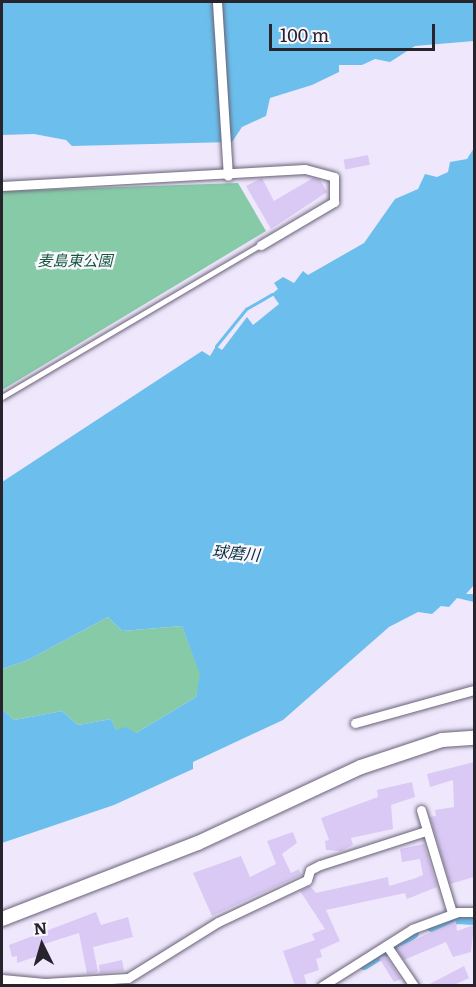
<!DOCTYPE html>
<html>
<head>
<meta charset="utf-8">
<style>
  body { margin:0 }
  #map { position:relative; width:476px; height:987px; overflow:hidden; background:#efe8fd; font-family:Literata,"Noto Sans JP",serif }
  div>[style] { position:absolute }
  [style*='--x'] { left:calc(var(--x)*1px); top:calc(var(--y)*1px); width:calc(var(--w)*1px); rotate:calc(var(--a)*1deg) }
  .green>* { inset:0; background:#87caa8 }
  .water>* { inset:0; background:#6cbfec }
  .stream>* { height:3px; margin:-1.5px; padding:0 1.5px; transform-origin:1.5px; border-radius:1.5px; background:#6cbfec }
  .canal>* { height:12px; margin:-6px; padding:0 6px; transform-origin:6px; border-radius:6px; background:#6cbfec }
  .building>* { inset:0; background:#d9c9f4; transform-origin:0 0 }
  .roads { filter:drop-shadow(0 0 2px #696177) drop-shadow(0 0 2px #696177) }
  .lane>* { height:4.5px; margin:-2.25px; padding:0 2.25px; transform-origin:2.25px; border-radius:2.25px; background:#fff }
  .street>* { height:9px; margin:-4.5px; padding:0 4.5px; transform-origin:4.5px; border-radius:4.5px; background:#fff }
  .secondary>* { height:14px; margin:-7px; padding:0 7px; transform-origin:7px; border-radius:7px; background:#fff }
  span { translate:-50% -50%; white-space:nowrap; text-align:center; line-height:1.15; -webkit-text-stroke:4.5px #faf8fe; paint-order:stroke }
  .park-label { font-size:15px; color:#15583d; font-style:italic }
  .water-label { font-size:16px; color:#062d3f; font-style:italic }
  .frame { position:absolute; inset:0; border:3px solid #28242e; pointer-events:none }
  .north { position:absolute; left:12px; top:915px; width:60px; height:60px; -webkit-text-stroke:4px #faf8fe; paint-order:stroke; rotate:355deg; font-size:16px; font-weight:700; line-height:24px; text-align:center; color:#28242e }
  .north::after { content:''; display:block; margin:auto; width:21px; height:27px; background:#28242e; clip-path:polygon(50% 0,100% 100%,50% 72%,0 100%) }
  .scale { position:absolute; left:269px; top:24px; width:166px; height:27px; box-sizing:border-box; border:3px solid #28242e; border-top:0; padding-left:8px; font-size:18px; line-height:21px; white-space:nowrap; color:#28242e; -webkit-text-stroke:4px #faf8fe; paint-order:stroke }
</style>
</head>
<body>
<div id="map">
  <div class="green">
    <i style="clip-path:polygon(238px 183px,266px 231px,2px 390px,2px 191px)"></i>
    <i style="clip-path:polygon(108px 617px,122px 631px,182px 626px,201px 674px,196px 697px,136px 733px,116px 730px,111px 719px,78px 725px,62px 711px,14px 720px,2px 709px,2px 669px,28px 660px)"></i>
  </div>
  <div class="water">
    <i style="clip-path:polygon(2px 2px,474px 2px,474px 41px,415px 46px,390px 62px,375px 59px,362px 65px,339px 65px,339px 72px,312px 85px,270px 98px,266px 116px,242px 127px,232px 142px,72px 146px,66px 140px,34px 134px,2px 135px)"></i>
    <i style="clip-path:polygon(474px 148px,474px 585px,466px 594px,474px 594px,474px 602px,457px 598px,449px 607px,441px 606px,432px 614px,418px 612px,389px 627px,283px 720px,193px 762px,193px 769px,114px 805px,2px 843px,2px 709px,14px 720px,62px 711px,78px 725px,111px 719px,116px 730px,126px 727px,136px 733px,196px 697px,200px 674px,182px 626px,122px 631px,108px 617px,28px 660px,2px 669px,2px 482px,202px 351px,210px 356px,216px 346px,222px 350px,247px 317px,253px 325px,279px 304px,272px 294px,278px 289px,274px 283px,283px 277px,294px 283px,303px 271px,308px 275px,364px 243px,395px 199px,418px 189px,425px 174px,437px 177px,448px 172px,450px 162px,467px 159px)"></i>
  </div>
  <div class="stream">
    <i style="--x:216;--y:346;--w:48;--a:-51"></i>
    <i style="--x:246;--y:309;--w:30;--a:-30"></i>
  </div>
  <div class="canal">
    <i style="--x:432;--y:926;--w:26;--a:-18"></i>
    <i style="--x:457;--y:918;--w:17;--a:3"></i>
    <i style="--x:364;--y:964;--w:58;--a:-32.3"></i>
  </div>
  <div class="building">
    <i style="left:368px;top:155px;width:10px;height:25px;rotate:79deg"></i>
    <i style="clip-path:polygon(262px 178px,274px 201px,313px 178px,320px 180px,327px 192px,271px 229px,246px 186px)"></i>
    <i style="clip-path:polygon(474px 762px,474px 877px,450px 884px,430px 817px,436px 816px,435px 810px,454px 807px,453px 780px,430px 787px,427px 774px)"></i>
    <i style="clip-path:polygon(412px 782px,415px 797px,391px 805px,393px 829px,351px 838px,353px 845px,341px 851px,326px 850px,325px 841px,329px 840px,321px 818px,378px 797px,377px 790px)"></i>
    <i style="clip-path:polygon(293px 832px,297px 843px,282px 854px,291px 873px,299px 869px,301px 875px,212px 916px,193px 873px,241px 856px,250px 877px,276px 864px,267px 841px)"></i>
    <i style="clip-path:polygon(424px 844px,437px 887px,407px 899px,405px 893px,326px 910px,340px 941px,320px 950px,322px 957px,316px 959px,319px 970px,304px 975px,307px 986px,295px 986px,283px 951px,315px 940px,312px 934px,325px 929px,300px 891px,310px 886px,316px 893px,388px 877px,389px 886px,413px 879px,423px 875px,420px 859px,402px 862px,400px 849px)"></i>
    <i style="clip-path:polygon(96px 912px,101px 925px,128px 917px,133px 937px,93px 947px,98px 972px,87px 974px,79px 933px,44px 944px,46px 950px,38px 956px,17px 963px,17px 956px,12px 957px,9px 945px)"></i>
    <i style="clip-path:polygon(456px 921px,457px 931px,474px 925px,471px 952px,453px 957px,446px 942px,404px 960px,396px 948px)"></i>
    <i style="clip-path:polygon(385px 955px,401px 979px,394px 982px,379px 958px)"></i>
    <i style="clip-path:polygon(122px 960px,124px 971px,100px 973px,99px 965px)"></i>
    <i style="clip-path:polygon(464px 966px,469px 978px,452px 986px,426px 986px)"></i>
  </div>
  <div class="roads">
    <div class="lane">
      <i style="--x:2;--y:397;--w:299;--a:-30.5"></i>
    </div>
    <div class="street">
      <i style="--x:217;--y:2;--w:174;--a:86.4"></i>
      <i style="--x:2;--y:186;--w:303;--a:-3.2"></i>
      <i style="--x:305;--y:169;--w:30;--a:15"></i>
      <i style="--x:334;--y:177;--w:25;--a:90"></i>
      <i style="--x:334;--y:202;--w:85;--a:149.5"></i>
      <i style="--x:355;--y:723;--w:123;--a:-15.5"></i>
      <i style="--x:421;--y:810;--w:108;--a:73.2"></i>
      <i style="--x:387;--y:946;--w:48;--a:56"></i>
      <i style="--x:2;--y:979;--w:43;--a:5.3"></i>
      <i style="--x:45;--y:983;--w:83;--a:-3.4"></i>
      <i style="--x:128;--y:978;--w:106;--a:-31.9"></i>
      <i style="--x:218;--y:922;--w:98;--a:-25.3"></i>
      <i style="--x:307;--y:880;--w:10;--a:-73"></i>
      <i style="--x:310;--y:870;--w:11;--a:-27"></i>
      <i style="--x:320;--y:865;--w:111;--a:-17.8"></i>
      <i style="--x:322;--y:986;--w:107;--a:-32.3"></i>
      <i style="--x:412;--y:929;--w:49;--a:-20.3"></i>
      <i style="--x:458;--y:912;--w:16;--a:0"></i>
    </div>
    <div class="secondary">
      <i style="--x:2;--y:919;--w:210;--a:-21.2"></i>
      <i style="--x:198;--y:843;--w:180;--a:-25"></i>
      <i style="--x:361;--y:767;--w:85;--a:-18.4"></i>
      <i style="--x:442;--y:740;--w:32;--a:-4"></i>
    </div>
  </div>
  <div class="park-label">
    <span style="left:75px;top:260px">麦島東公園</span>
  </div>
  <div class="water-label">
    <span style="left:236px;top:552px;rotate:5deg">球磨川</span>
  </div>
  <div class="frame"></div>
  <div class="north">N</div>
  <div class="scale">100 m</div>
</div>
</body>
</html>
